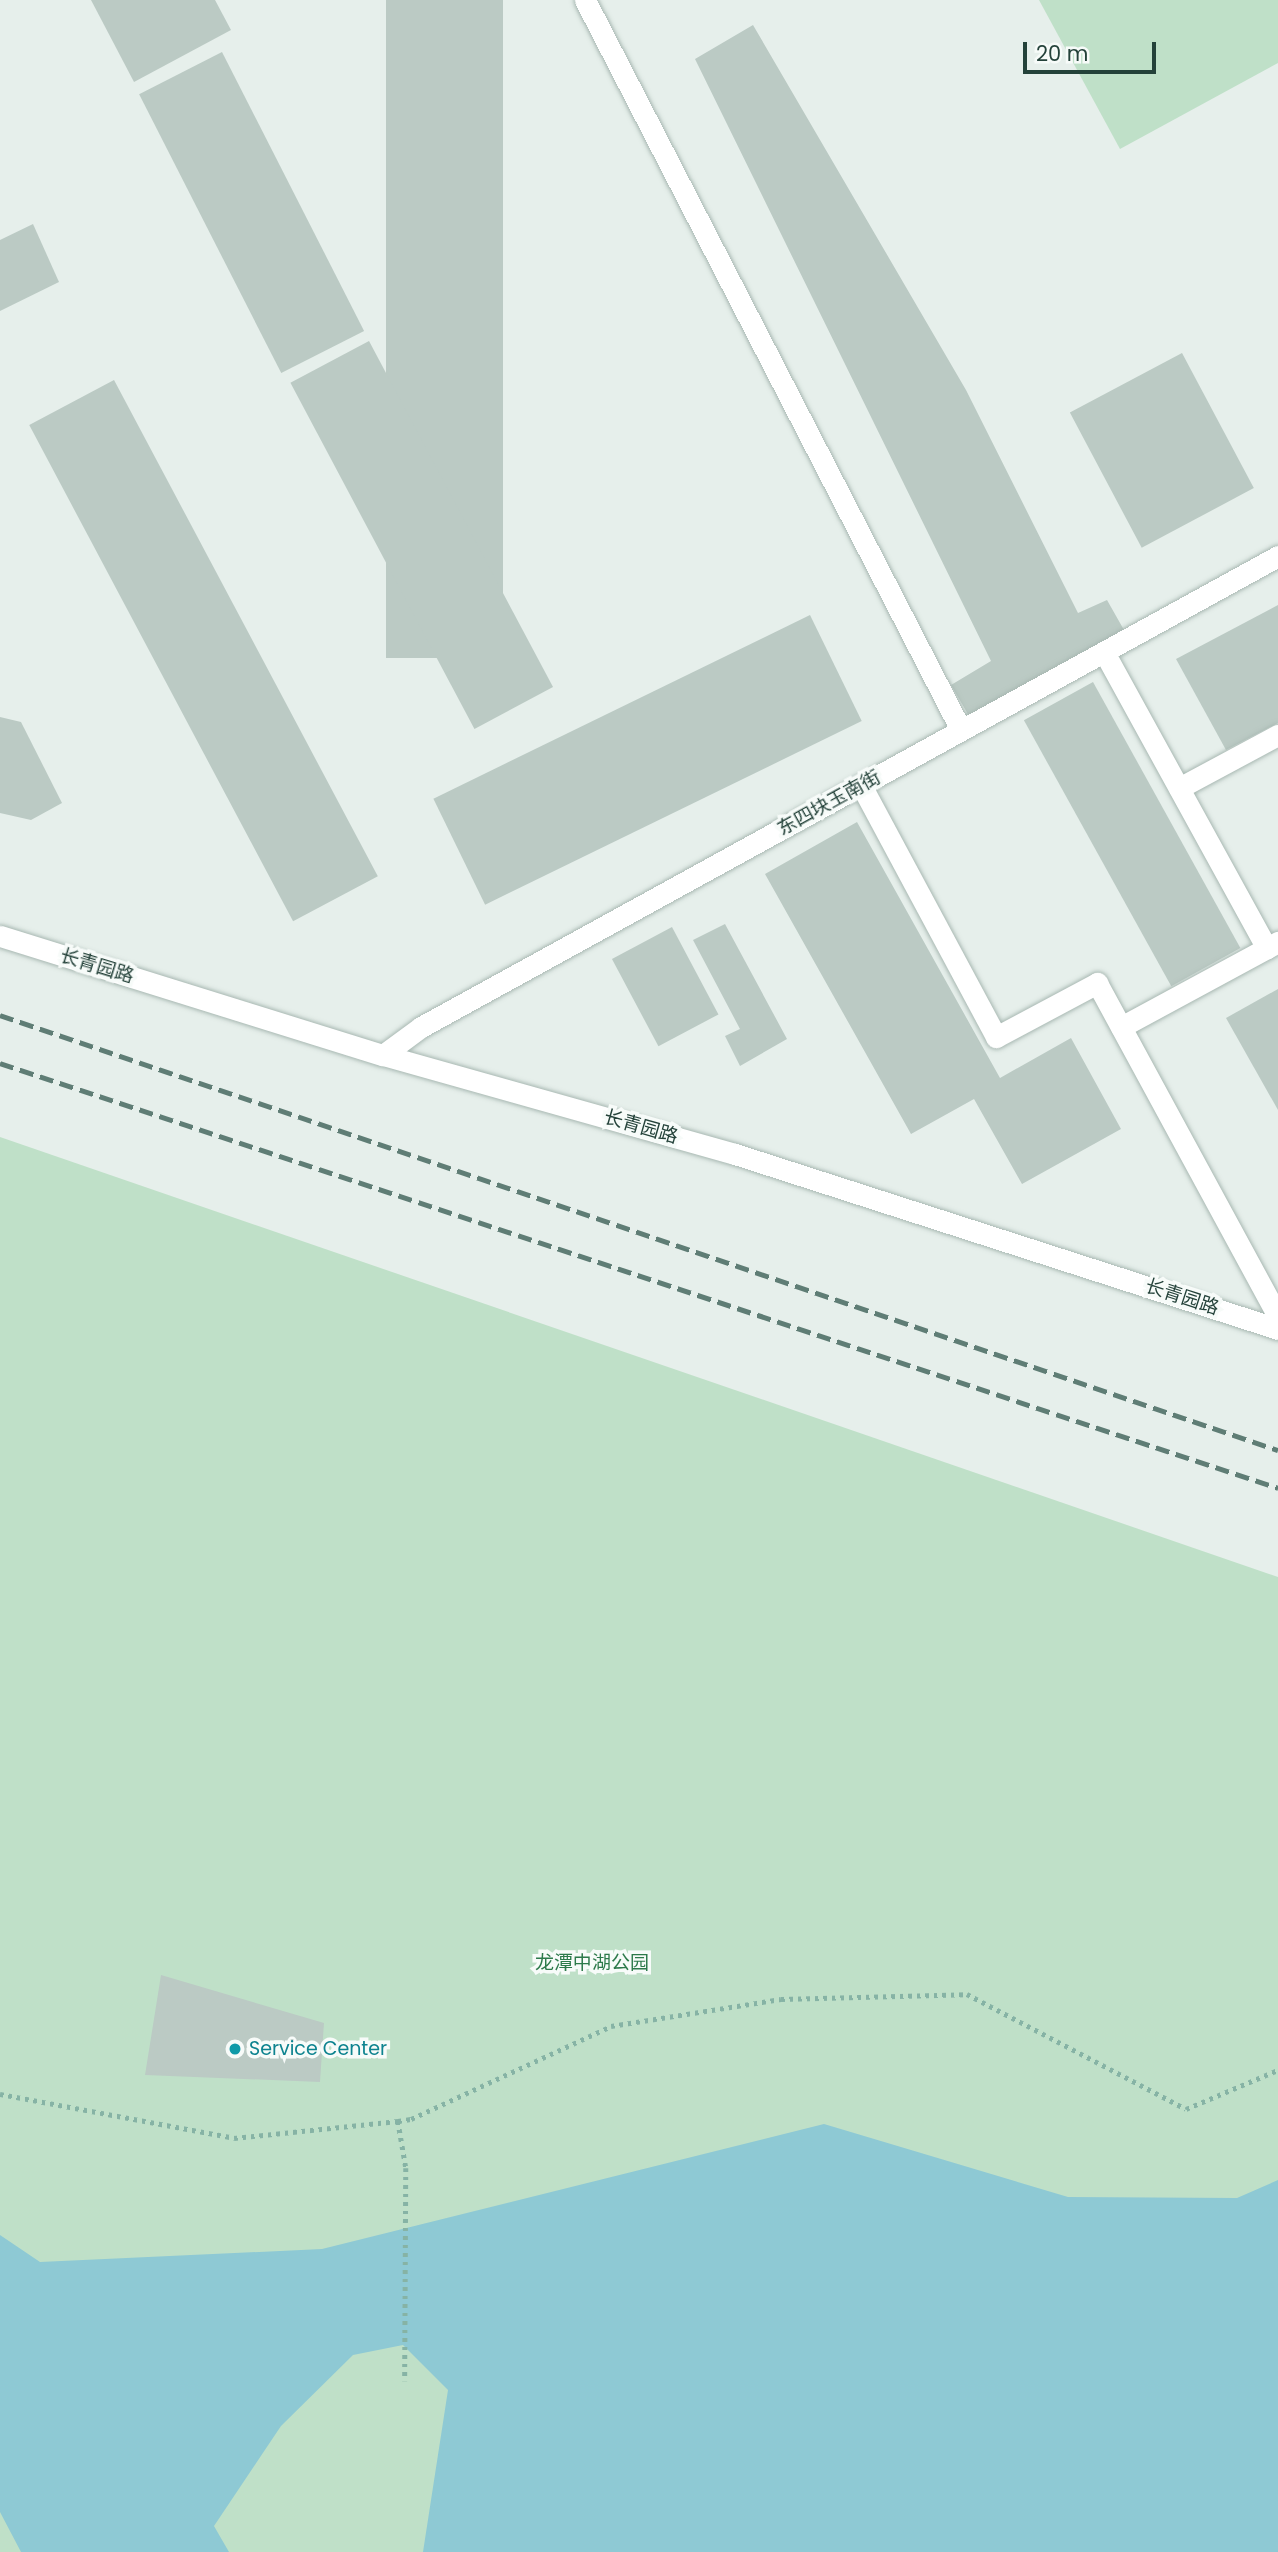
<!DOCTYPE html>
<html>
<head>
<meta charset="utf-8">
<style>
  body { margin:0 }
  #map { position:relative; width:1278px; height:2552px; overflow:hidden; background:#e6efeb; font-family:Poppins,"Noto Sans SC",sans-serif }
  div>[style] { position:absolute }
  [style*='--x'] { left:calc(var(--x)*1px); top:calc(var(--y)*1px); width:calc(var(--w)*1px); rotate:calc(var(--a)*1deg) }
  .green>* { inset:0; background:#bfe0c8 }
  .water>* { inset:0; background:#8ec9d4 }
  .building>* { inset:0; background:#bbcac4; transform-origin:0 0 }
  .path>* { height:4.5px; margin-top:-2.25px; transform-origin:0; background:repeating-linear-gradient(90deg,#86b3a5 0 3.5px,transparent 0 8.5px) }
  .roads { filter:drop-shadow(0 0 2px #a8b8b2) drop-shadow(0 0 2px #a8b8b2) }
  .street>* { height:21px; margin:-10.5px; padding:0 10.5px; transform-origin:10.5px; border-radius:10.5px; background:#fff }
  .rail>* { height:5px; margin-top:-2.5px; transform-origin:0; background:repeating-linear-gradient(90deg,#5f7d75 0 14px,transparent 0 21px) }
  .dots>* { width:19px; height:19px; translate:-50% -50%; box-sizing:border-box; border:4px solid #f7fbf9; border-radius:50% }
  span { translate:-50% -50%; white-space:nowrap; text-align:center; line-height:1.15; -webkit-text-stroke:7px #f7fbf9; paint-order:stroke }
  .street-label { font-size:19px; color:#24423a }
  .park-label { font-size:19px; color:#2d7a4b }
  .culture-label { font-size:19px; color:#0d838f }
  .left { translate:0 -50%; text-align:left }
  .scale { position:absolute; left:1023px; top:42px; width:133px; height:32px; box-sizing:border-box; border:4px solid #24423a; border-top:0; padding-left:9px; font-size:21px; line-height:24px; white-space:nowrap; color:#24423a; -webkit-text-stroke:5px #f7fbf9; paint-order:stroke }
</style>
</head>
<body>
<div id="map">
  <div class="green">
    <i style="clip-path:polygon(1039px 0,1278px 0,1278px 63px,1120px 149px)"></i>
    <i style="clip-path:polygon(0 1137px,1278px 1577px,1278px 2552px,0 2552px)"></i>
  </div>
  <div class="water">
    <i style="clip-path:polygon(824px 2124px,1068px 2197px,1237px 2198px,1278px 2180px,1278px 2552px,423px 2552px,448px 2390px,403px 2345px,353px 2355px,281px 2426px,214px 2526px,229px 2552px,21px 2552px,0 2512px,0 2235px,40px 2262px,322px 2249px)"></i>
  </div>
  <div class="building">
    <i style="clip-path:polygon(91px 0,215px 0,231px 30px,134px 82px)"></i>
    <i style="left:386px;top:0;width:117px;height:658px"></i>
    <i style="clip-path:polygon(753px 25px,966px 390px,1078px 613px,1107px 600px,1124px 630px,969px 716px,951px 685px,991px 661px,695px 59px)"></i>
    <i style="left:222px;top:52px;width:313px;height:93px;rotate:63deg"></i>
    <i style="clip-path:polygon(33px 224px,59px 282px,0 311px,0 240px)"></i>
    <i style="left:369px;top:341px;width:392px;height:89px;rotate:62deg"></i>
    <i style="left:1182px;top:353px;width:153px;height:127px;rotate:62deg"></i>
    <i style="left:114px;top:380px;width:562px;height:96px;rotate:62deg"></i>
    <i style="clip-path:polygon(1278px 605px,1278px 723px,1226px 750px,1176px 659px)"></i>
    <i style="left:810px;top:615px;width:118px;height:419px;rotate:64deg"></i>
    <i style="left:1093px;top:682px;width:304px;height:79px;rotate:61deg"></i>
    <i style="clip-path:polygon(0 717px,21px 722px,62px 803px,31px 820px,0 813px)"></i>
    <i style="clip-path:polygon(857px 822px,1000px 1078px,1071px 1038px,1121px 1129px,1022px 1184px,974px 1099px,911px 1134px,765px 874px)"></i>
    <i style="clip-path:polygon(725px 924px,787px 1039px,740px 1066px,725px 1036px,740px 1029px,693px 940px)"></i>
    <i style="left:672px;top:927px;width:99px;height:68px;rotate:62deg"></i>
    <i style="clip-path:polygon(1278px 989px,1278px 1110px,1226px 1018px)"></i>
    <i style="clip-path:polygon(161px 1975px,324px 2023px,320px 2082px,145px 2075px)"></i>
  </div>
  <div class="path">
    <i style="--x:0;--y:2094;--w:238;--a:10.6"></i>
    <i style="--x:234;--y:2138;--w:165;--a:-5.9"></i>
    <i style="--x:398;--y:2121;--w:13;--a:-9"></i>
    <i style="--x:411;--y:2119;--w:221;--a:-24.9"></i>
    <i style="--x:611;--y:2026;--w:172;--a:-9"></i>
    <i style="--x:781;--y:1999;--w:186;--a:-1.5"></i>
    <i style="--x:967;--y:1994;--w:247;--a:27.7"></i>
    <i style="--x:1186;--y:2109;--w:100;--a:-23"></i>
    <i style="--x:398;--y:2121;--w:48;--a:80.3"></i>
    <i style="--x:406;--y:2168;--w:213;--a:90.3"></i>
  </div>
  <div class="roads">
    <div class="street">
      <i style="--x:585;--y:0;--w:821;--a:62.75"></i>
      <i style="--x:1104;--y:652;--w:338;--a:61.2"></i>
      <i style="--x:1267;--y:948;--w:13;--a:-29"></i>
      <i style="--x:861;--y:785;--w:286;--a:61.8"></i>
      <i style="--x:996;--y:1037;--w:115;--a:-28.1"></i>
      <i style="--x:1097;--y:983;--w:380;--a:61.5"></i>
      <i style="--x:1179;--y:788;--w:112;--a:-28.2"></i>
      <i style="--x:0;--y:936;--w:401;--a:17.3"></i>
      <i style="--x:383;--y:1055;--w:366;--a:15.7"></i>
      <i style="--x:735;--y:1154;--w:571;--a:17.86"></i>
      <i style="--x:1121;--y:1027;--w:166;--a:-28.4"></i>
      <i style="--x:383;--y:1055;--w:47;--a:-36.4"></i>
      <i style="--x:421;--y:1027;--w:978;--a:-28.79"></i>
    </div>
  </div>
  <div class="rail">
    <i style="--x:0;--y:1015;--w:1350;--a:18.8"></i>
    <i style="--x:0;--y:1063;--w:1347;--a:18.39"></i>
  </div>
  <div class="dots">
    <i style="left:235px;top:2049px;background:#0f9aa8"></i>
  </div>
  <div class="street-label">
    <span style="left:829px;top:803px;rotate:-29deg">东四块玉南街</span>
    <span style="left:97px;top:966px;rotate:17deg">长青园路</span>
    <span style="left:641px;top:1127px;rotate:16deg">长青园路</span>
    <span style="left:1182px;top:1297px;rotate:18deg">长青园路</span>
  </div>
  <div class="park-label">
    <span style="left:592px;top:1963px">龙潭中湖公园</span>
  </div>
  <div class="culture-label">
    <span class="left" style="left:249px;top:2049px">Service Center</span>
  </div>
  <div class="scale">20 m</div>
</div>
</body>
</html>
